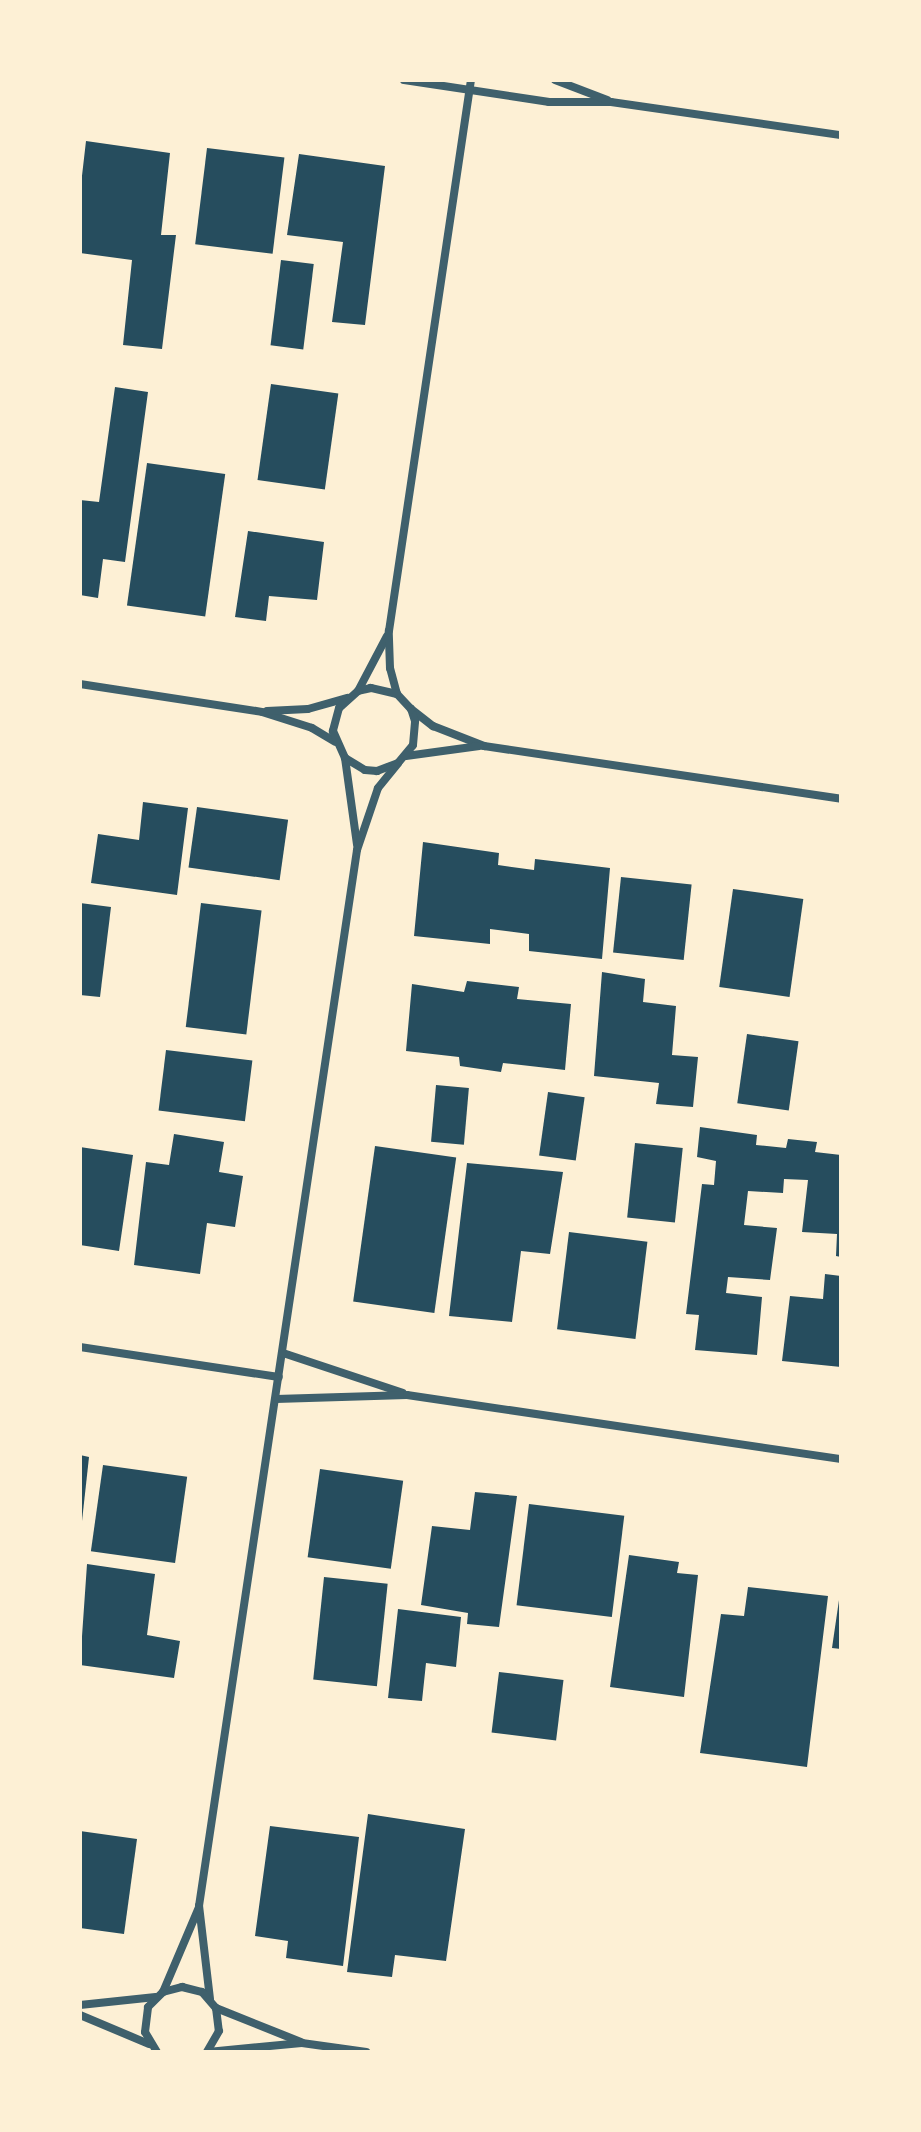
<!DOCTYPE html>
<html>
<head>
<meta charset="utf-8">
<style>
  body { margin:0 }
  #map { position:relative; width:921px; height:2132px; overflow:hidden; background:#fdf0d5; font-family:Signika,sans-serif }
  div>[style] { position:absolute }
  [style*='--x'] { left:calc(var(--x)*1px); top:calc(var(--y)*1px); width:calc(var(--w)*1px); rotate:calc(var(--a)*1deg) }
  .building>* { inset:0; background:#264d5e; transform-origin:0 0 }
  .minor>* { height:8px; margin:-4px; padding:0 4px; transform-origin:4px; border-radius:4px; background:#3f606c }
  span { translate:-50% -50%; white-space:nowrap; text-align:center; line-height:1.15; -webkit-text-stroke:6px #fdf0d5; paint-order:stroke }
  .frame { position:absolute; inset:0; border:82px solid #fdf0d5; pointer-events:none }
</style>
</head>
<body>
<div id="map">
  <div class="building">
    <i style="clip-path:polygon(86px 141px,170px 153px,161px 235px,176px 235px,162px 349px,123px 345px,132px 260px,80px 253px,80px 193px)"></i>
    <i style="left:207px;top:148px;width:78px;height:97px;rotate:7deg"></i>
    <i style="clip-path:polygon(299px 154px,385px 166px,365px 325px,332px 322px,343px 242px,287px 235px)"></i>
    <i style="left:281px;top:260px;width:33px;height:86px;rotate:7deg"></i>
    <i style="left:271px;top:384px;width:68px;height:97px;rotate:8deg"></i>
    <i style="clip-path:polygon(115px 387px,148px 392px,125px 562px,103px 559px,98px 598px,80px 595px,80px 500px,99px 502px)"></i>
    <i style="left:147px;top:463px;width:79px;height:144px;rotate:8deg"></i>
    <i style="clip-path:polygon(248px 531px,324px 542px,317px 600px,269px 596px,266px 621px,235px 617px)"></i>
    <i style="clip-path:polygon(143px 802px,188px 808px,177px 895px,91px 883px,98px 834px,139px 840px)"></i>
    <i style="left:197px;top:807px;width:92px;height:61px;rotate:8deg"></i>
    <i style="clip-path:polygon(423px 842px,499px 853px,498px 865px,534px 870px,535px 859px,610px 868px,602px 959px,529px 951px,529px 934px,490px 929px,490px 944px,414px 936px)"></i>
    <i style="left:621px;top:877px;width:71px;height:76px;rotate:6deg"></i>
    <i style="left:733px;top:889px;width:71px;height:99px;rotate:8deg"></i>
    <i style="clip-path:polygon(80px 903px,111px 907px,100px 997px,80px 995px)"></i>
    <i style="left:201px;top:903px;width:61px;height:125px;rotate:7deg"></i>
    <i style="clip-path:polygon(602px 972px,645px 979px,643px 1002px,676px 1006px,672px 1055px,698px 1057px,693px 1107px,656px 1104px,659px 1083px,594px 1076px)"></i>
    <i style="clip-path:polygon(467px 981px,519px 987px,517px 999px,571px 1004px,565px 1070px,503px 1063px,501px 1072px,460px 1066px,459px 1057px,406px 1051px,412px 984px,464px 992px)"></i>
    <i style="left:747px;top:1034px;width:52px;height:70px;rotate:8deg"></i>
    <i style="left:166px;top:1050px;width:87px;height:61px;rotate:7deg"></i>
    <i style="left:436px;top:1085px;width:33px;height:57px;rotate:5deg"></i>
    <i style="left:548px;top:1092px;width:37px;height:64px;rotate:8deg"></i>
    <i style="clip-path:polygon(700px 1127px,757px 1135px,756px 1145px,786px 1148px,788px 1139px,817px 1142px,815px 1152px,841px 1155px,841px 1257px,836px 1256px,837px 1234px,802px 1232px,808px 1180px,784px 1179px,783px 1193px,748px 1191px,744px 1225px,777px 1228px,770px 1280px,728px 1277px,726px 1293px,762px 1297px,757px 1355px,695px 1350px,699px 1315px,686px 1314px,702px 1184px,714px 1185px,716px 1161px,697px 1157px)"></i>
    <i style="clip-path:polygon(174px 1134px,224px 1142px,219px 1172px,243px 1176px,235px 1227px,207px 1223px,200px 1274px,134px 1265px,146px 1162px,169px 1165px)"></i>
    <i style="left:635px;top:1143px;width:48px;height:75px;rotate:6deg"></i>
    <i style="left:375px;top:1146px;width:82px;height:157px;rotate:8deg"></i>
    <i style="clip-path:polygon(80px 1147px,133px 1155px,119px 1251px,80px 1245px)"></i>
    <i style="clip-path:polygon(467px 1163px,563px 1172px,550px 1254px,521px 1251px,512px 1322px,449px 1316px)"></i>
    <i style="left:569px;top:1232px;width:79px;height:98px;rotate:7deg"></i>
    <i style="clip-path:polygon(825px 1274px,841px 1276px,841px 1367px,782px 1361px,790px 1296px,823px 1299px)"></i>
    <i style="clip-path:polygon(80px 1455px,89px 1457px,82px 1521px,80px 1521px)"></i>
    <i style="left:103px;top:1465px;width:85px;height:87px;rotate:8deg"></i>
    <i style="left:320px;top:1469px;width:84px;height:89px;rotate:8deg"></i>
    <i style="clip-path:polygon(475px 1492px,517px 1496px,499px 1627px,467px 1624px,468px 1613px,421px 1605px,432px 1526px,470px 1530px)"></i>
    <i style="left:529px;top:1504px;width:96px;height:102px;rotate:7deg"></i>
    <i style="clip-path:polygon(629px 1555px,679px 1562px,677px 1573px,698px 1575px,684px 1697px,610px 1687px)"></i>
    <i style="clip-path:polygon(87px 1564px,155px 1574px,147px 1635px,180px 1641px,174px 1678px,80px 1665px)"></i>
    <i style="left:324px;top:1577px;width:64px;height:103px;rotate:6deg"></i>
    <i style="clip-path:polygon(748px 1587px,828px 1596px,807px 1767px,700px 1753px,721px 1614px,744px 1616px)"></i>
    <i style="clip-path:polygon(839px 1600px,841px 1600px,841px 1649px,832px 1648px)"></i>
    <i style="clip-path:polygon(398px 1609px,461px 1617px,456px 1667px,426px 1663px,422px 1701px,388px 1698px)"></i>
    <i style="left:499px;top:1672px;width:65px;height:61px;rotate:7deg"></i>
    <i style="clip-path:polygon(368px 1814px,465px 1829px,446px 1961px,395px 1955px,392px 1977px,347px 1972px)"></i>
    <i style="clip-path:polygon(270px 1826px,359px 1837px,343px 1966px,286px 1958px,288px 1941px,255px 1936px)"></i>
    <i style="clip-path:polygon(80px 1831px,137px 1839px,124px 1934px,80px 1928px)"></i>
  </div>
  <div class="minor">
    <i style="--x:404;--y:80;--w:147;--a:8.6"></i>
    <i style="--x:549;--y:102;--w:62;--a:0"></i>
    <i style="--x:611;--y:102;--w:232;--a:8.2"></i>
    <i style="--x:555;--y:80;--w:56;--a:21"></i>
    <i style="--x:80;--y:684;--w:184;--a:8.7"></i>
    <i style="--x:262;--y:712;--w:52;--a:17.7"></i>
    <i style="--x:312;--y:728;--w:27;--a:31"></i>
    <i style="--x:358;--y:691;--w:62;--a:-62.2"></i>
    <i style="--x:397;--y:694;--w:27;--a:-105"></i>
    <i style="--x:390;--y:668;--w:37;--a:-92"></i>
    <i style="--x:389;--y:631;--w:557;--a:-81.54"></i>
    <i style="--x:411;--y:709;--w:28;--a:38"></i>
    <i style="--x:433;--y:726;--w:55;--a:21.4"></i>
    <i style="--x:484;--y:746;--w:361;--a:8.4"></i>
    <i style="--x:267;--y:711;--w:41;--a:-2.8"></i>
    <i style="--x:308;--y:709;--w:41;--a:-15.8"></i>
    <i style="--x:406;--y:756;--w:74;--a:-7.8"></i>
    <i style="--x:345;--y:758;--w:23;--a:31"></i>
    <i style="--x:365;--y:770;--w:12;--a:5"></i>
    <i style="--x:377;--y:771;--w:22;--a:-21"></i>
    <i style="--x:398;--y:763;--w:23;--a:-50"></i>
    <i style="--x:413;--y:745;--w:24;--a:-85"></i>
    <i style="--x:415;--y:721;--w:13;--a:-108"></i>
    <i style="--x:411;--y:709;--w:21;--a:-133"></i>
    <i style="--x:397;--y:694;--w:27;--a:-167"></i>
    <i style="--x:371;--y:688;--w:13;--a:167"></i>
    <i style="--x:358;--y:691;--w:25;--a:138"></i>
    <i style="--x:339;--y:708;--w:24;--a:105"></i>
    <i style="--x:333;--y:731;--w:30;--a:66"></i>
    <i style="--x:345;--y:758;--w:88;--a:82.1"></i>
    <i style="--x:80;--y:1347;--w:201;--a:8.6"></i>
    <i style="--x:283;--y:1353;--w:126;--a:18.4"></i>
    <i style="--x:276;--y:1399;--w:131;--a:-1.7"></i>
    <i style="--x:407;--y:1395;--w:439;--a:8.4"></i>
    <i style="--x:163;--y:1992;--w:92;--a:-67"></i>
    <i style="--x:210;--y:1999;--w:94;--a:-96.7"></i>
    <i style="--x:199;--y:1906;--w:1068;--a:-81.49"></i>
    <i style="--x:357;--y:850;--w:65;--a:-71.3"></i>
    <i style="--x:378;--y:788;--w:32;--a:-51"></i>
    <i style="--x:80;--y:2005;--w:76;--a:-6"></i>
    <i style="--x:216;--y:2008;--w:92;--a:21.8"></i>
    <i style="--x:80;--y:2015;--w:75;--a:22.8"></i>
    <i style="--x:157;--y:2052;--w:23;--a:-121"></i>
    <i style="--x:145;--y:2032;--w:25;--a:-83"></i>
    <i style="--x:148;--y:2007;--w:21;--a:-45"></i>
    <i style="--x:163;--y:1992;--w:20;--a:-15"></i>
    <i style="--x:182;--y:1987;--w:21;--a:14"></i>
    <i style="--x:202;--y:1992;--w:21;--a:49"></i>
    <i style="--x:216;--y:2008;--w:23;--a:83"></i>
    <i style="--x:219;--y:2031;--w:24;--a:120"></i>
    <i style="--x:208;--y:2052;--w:94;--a:-5.5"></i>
    <i style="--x:302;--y:2043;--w:65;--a:8"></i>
  </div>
  <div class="frame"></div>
</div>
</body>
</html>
